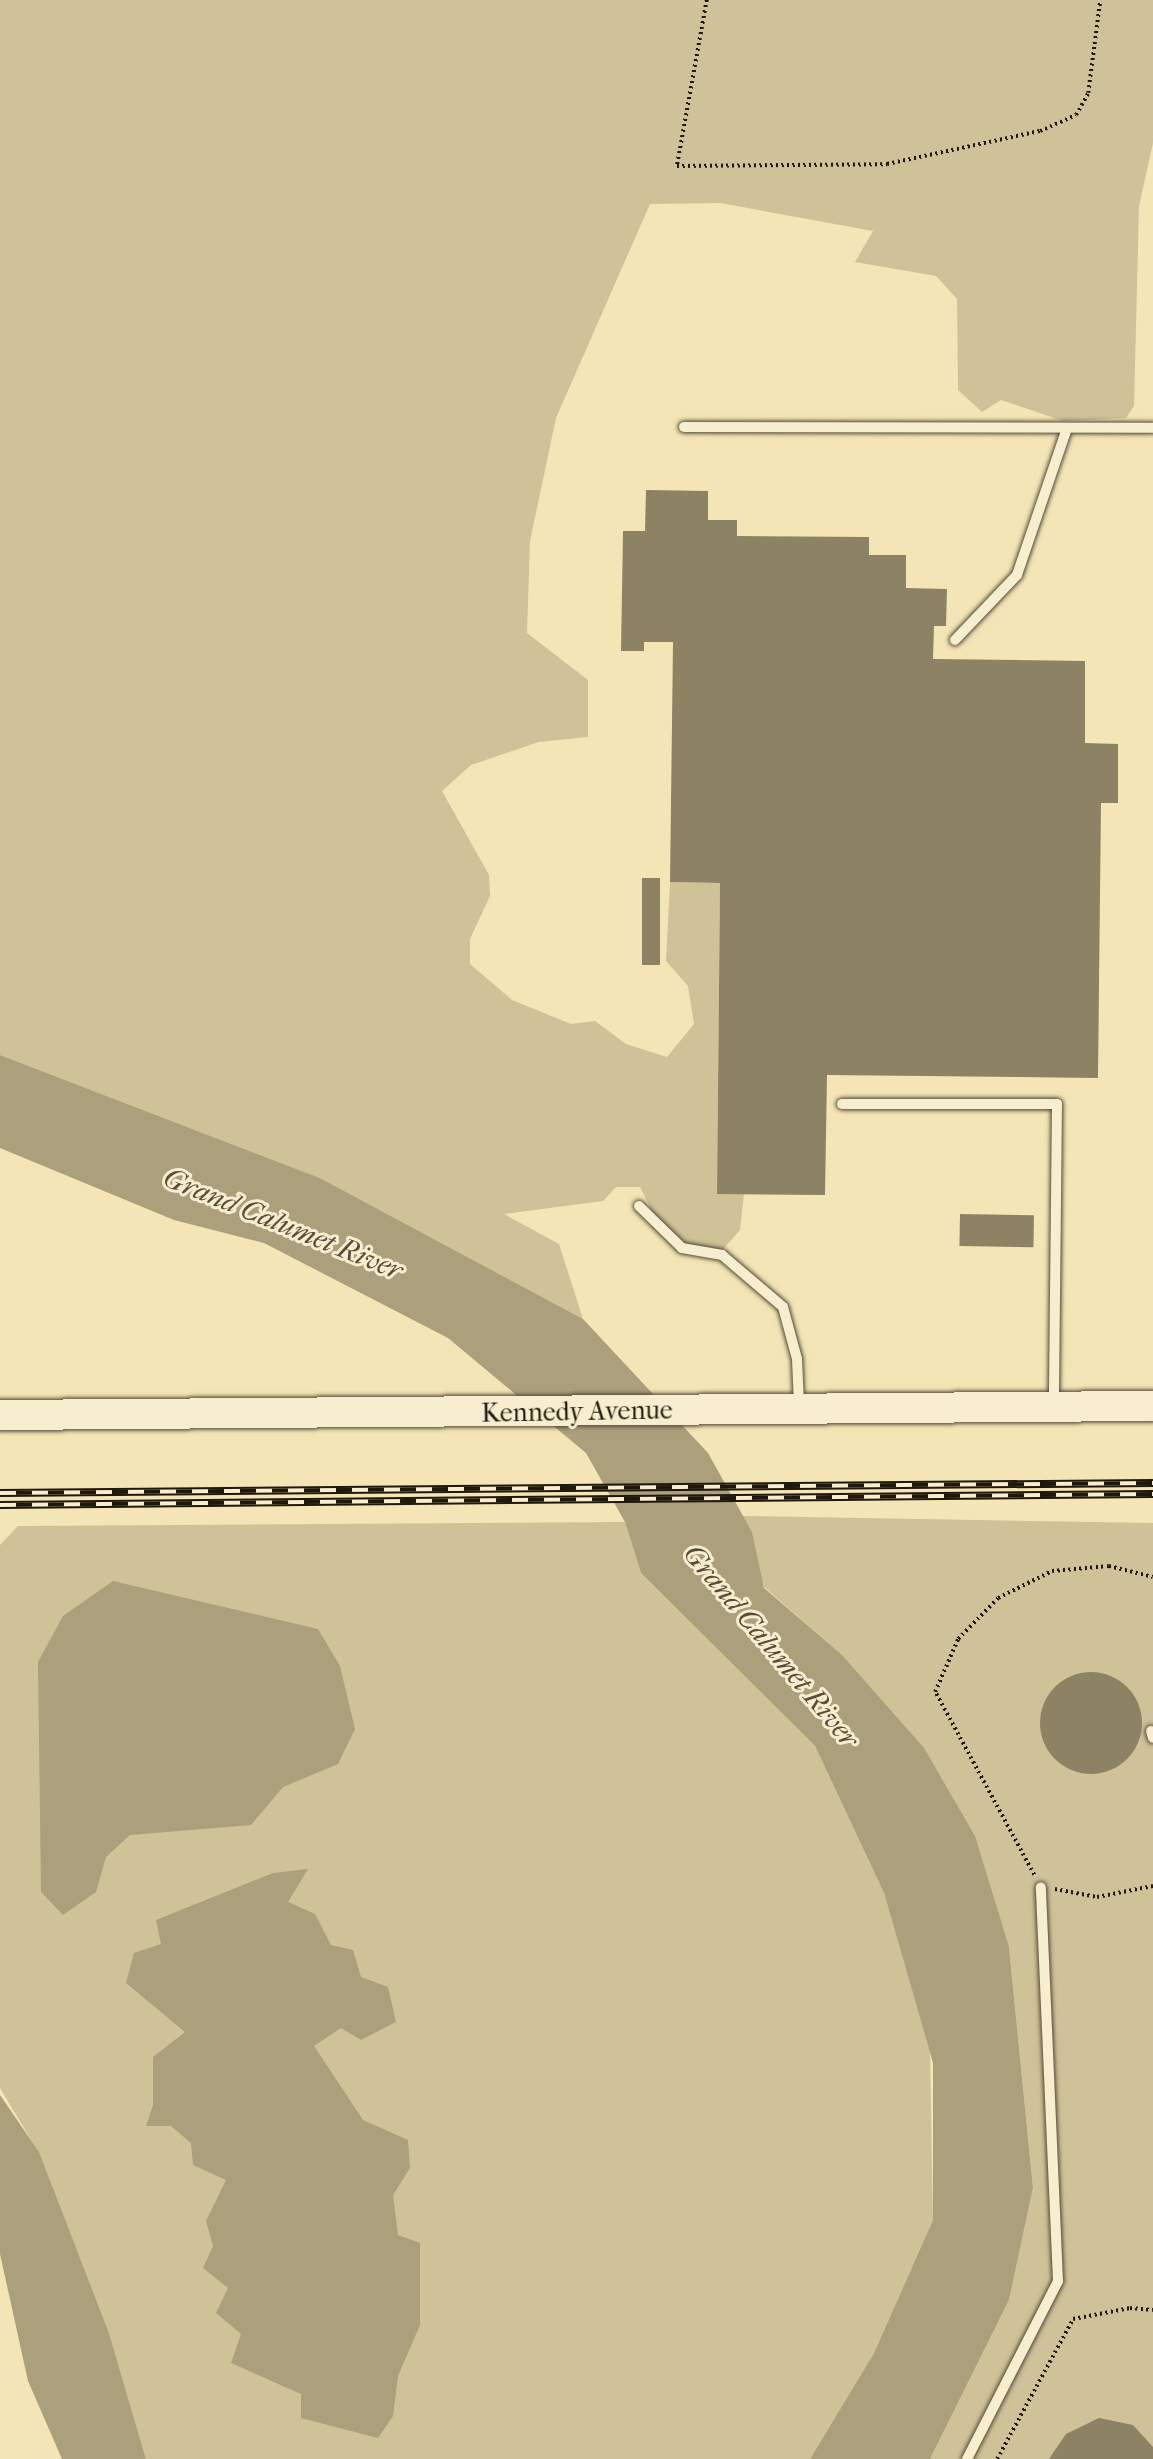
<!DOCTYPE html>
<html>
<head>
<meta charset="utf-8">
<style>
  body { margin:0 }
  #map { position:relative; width:1153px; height:2459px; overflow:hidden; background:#f3e5b5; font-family:"IM FELL French Canon",serif }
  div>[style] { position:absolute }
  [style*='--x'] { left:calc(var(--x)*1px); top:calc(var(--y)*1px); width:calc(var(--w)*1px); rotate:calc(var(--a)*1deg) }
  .green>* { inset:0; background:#cfc298 }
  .water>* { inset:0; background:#ab9f7c }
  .building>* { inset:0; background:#8e8264; transform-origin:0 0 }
  .round { border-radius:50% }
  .path>* { height:3.5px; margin-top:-1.75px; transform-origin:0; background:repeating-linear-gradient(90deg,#20170d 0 2px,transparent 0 5.5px) }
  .roads { filter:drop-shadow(0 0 2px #554a37) drop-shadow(0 0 2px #554a37) }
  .service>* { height:10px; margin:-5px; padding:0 5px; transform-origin:5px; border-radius:5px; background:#f7eecf }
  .secondary>* { height:30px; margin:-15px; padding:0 15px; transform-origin:15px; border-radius:15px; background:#f7eecf }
  .rail>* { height:8px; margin-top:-4px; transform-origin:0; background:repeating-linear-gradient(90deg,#f7eecf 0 16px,#20170d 0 32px); box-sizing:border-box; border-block:2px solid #20170d }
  span { translate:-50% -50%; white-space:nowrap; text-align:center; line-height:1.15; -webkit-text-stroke:6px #f7eecf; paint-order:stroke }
  .street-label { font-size:26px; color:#20170d }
  .water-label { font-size:28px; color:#584d39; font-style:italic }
</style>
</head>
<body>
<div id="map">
  <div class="green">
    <i style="clip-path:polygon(0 0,1153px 0,1153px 143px,1139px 206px,1134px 406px,1126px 418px,1063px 421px,1001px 400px,982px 412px,958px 390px,957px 299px,936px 276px,855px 262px,873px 231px,720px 203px,650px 204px,556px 418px,530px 541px,527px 633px,588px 680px,588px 737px,539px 742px,471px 765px,442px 791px,489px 875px,490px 896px,470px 939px,470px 964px,512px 1000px,571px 1024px,595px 1021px,626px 1044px,667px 1057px,694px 1024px,688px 986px,666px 961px,670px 882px,720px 883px,717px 1194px,744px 1194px,740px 1230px,718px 1255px,689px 1250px,659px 1225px,640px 1187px,616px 1187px,603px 1201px,504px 1214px,559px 1244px,583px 1319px,320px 1178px,0 1055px)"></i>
    <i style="clip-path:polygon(743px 1516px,1153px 1523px,1153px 2459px,930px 2459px,1009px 2300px,1033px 2188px,1009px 1947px,841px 1654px,764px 1587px)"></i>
    <i style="clip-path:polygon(625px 1522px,641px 1573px,815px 1746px,884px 1893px,930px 2052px,933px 2220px,874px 2353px,810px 2459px,146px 2459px,109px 2333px,39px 2153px,0 2088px,0 1545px,18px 1526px)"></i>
  </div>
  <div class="water">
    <i style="clip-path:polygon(0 1055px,320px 1178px,583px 1319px,708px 1453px,752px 1532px,764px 1588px,841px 1654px,924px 1748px,975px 1836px,1009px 1947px,1033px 2188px,1009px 2300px,930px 2459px,810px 2459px,874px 2353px,933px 2220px,933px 2063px,884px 1893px,815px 1746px,641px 1573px,625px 1522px,586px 1453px,448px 1338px,264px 1243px,174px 1220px,0 1148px)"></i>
    <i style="clip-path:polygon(113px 1581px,318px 1629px,340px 1666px,355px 1729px,338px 1764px,283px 1787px,251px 1825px,130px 1835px,106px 1857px,96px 1892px,63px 1915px,41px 1892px,38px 1662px,63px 1616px)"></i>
    <i style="clip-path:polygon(308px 1869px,288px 1902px,315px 1914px,331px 1945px,353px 1950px,361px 1977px,388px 1987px,396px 2022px,361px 2040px,341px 2028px,314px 2046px,363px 2120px,408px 2140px,410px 2168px,393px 2195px,398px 2235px,420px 2243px,420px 2325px,398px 2376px,393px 2416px,378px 2438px,301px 2418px,301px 2394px,231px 2363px,241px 2334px,216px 2313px,228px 2288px,203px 2268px,213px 2246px,206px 2221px,226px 2180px,193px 2165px,191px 2143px,171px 2126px,146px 2126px,153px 2105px,153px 2057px,185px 2032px,126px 1983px,134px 1953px,161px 1944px,156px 1920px,273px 1873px)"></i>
    <i style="clip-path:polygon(0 2095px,39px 2152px,109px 2333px,146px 2459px,62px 2459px,28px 2381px,0 2254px)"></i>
  </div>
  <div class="building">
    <i style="clip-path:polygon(646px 490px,708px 491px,708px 520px,737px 520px,737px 536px,869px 537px,869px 555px,906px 555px,906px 588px,947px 589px,946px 626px,934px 626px,933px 659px,1085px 661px,1085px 743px,1118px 744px,1118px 803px,1101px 803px,1098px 1078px,827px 1075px,825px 1195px,717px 1194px,720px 883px,670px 882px,673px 642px,644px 642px,644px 651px,621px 651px,623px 531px,645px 531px)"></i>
    <i style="left:642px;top:878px;width:18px;height:87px"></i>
    <i style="left:960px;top:1214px;width:74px;height:32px;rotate:1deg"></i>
    <i class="round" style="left:1040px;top:1672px;width:102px;height:102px"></i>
    <i style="clip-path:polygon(1099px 2418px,1133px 2425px,1153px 2447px,1153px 2459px,1049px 2459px,1066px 2434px)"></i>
  </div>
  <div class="path">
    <i style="--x:707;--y:0;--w:169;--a:100.2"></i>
    <i style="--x:677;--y:166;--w:210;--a:-0.5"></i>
    <i style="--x:887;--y:164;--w:157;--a:-12.2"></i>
    <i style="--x:1040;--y:131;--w:39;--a:-24"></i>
    <i style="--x:1076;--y:115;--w:25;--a:-61"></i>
    <i style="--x:1088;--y:93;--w:94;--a:-82.6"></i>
    <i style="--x:1034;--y:1875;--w:208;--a:-118.4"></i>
    <i style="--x:935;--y:1692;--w:58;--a:-66.5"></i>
    <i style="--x:958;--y:1639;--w:57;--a:-45.7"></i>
    <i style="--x:998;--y:1598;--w:60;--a:-26.6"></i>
    <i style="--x:1052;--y:1571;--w:57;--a:-5"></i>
    <i style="--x:1109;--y:1566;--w:45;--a:14"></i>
    <i style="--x:1055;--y:1889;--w:43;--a:10.8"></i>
    <i style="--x:1097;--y:1897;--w:57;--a:-11.1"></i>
    <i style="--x:997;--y:2459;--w:159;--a:-61.5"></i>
    <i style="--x:1073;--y:2319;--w:58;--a:-10.9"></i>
    <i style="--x:1130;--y:2308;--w:23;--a:5"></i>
  </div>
  <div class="roads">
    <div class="service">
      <i style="--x:684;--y:427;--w:469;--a:0.1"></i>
      <i style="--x:955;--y:640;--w:90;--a:-46.4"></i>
      <i style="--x:1017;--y:575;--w:155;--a:-71.2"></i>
      <i style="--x:842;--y:1104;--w:215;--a:0"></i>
      <i style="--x:1057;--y:1104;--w:300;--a:90.6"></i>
      <i style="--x:639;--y:1206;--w:60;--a:44.3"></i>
      <i style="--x:682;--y:1248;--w:41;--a:9.9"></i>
      <i style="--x:722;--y:1255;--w:80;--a:40.4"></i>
      <i style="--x:783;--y:1307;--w:54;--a:74.9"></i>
      <i style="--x:797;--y:1359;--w:46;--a:87.5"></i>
      <i style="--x:1151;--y:1731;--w:7;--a:74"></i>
      <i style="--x:967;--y:2459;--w:200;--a:-62.9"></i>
      <i style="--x:1058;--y:2281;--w:394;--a:-92.5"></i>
    </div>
    <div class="secondary">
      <i style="--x:0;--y:1415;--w:1153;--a:-0.45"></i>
    </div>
  </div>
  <div class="rail">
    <i style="--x:0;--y:1493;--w:1153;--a:-0.5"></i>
    <i style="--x:0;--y:1505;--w:1153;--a:-0.55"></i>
  </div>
  <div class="street-label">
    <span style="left:577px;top:1412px;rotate:-1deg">Kennedy Avenue</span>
  </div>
  <div class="water-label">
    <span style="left:283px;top:1224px;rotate:22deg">Grand Calumet River</span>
    <span style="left:771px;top:1646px;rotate:50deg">Grand Calumet River</span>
  </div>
</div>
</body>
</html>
